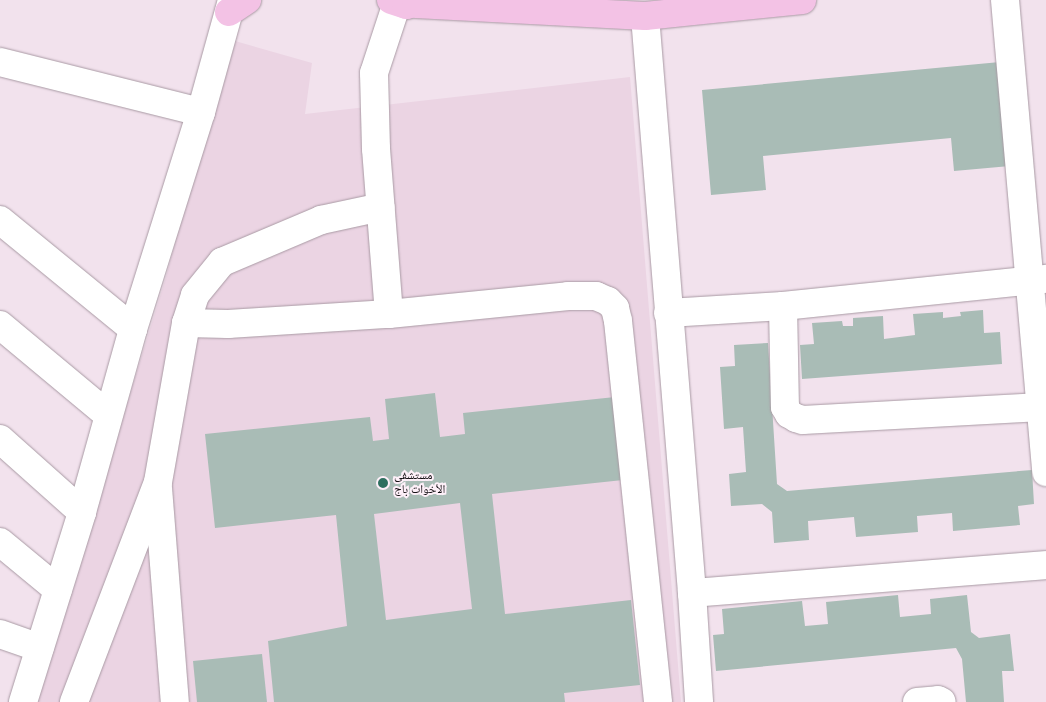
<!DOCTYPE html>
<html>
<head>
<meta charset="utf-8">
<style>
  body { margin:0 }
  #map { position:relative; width:1046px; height:702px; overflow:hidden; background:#f2e2ed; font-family:"Times New Roman","Noto Naskh Arabic",serif }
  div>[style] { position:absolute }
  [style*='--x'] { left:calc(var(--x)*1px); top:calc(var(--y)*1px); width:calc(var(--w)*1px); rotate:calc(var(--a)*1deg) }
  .built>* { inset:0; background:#ebd4e3 }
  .building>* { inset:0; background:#a9bcb6 }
  .roads { filter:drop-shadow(0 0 1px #a99aa4) drop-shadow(0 0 1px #a99aa4) }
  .minor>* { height:28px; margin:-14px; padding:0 14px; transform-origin:14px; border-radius:14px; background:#fff }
  .major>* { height:28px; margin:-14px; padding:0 14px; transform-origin:14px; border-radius:14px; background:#f3c2e5 }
  .dots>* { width:14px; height:14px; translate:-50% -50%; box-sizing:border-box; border:2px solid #fef0f9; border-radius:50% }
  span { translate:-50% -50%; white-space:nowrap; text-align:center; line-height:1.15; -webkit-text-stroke:4px #fef0f9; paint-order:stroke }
  .poi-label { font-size:12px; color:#151014 }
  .left { translate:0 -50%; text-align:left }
</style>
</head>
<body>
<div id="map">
  <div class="built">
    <i style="clip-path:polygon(228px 39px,312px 63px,305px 114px,630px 77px,681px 702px,35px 702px,166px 277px)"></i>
  </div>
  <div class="building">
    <i style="clip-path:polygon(1000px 62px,1010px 166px,954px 171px,951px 138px,763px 156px,766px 190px,711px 195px,702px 90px)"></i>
    <i style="clip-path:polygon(983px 310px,984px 333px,1000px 332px,1002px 364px,802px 379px,800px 345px,814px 344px,812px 323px,842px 321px,843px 326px,853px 326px,853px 318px,883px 316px,884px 339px,915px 335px,913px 314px,943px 312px,943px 318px,961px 316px,960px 312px)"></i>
    <i style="clip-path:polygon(768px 343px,777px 484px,787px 491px,1032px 470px,1034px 504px,1018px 506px,1020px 525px,953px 531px,952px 513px,917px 516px,918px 532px,856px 537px,854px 517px,808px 521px,809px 540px,774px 543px,772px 512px,762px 504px,731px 506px,729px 474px,746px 472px,743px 427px,724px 429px,720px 367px,735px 366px,734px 345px)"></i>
    <i style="clip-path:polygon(evenodd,435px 393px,440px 437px,465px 434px,463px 413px,615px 397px,623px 480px,492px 494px,505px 614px,631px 600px,640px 685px,564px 693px,565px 702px,274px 702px,268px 641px,347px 626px,336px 515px,215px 528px,205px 434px,370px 417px,373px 441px,389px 439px,385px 399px,435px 393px,460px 503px,472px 609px,386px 620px,374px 514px,460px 503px)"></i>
    <i style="clip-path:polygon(898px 595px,900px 617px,931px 614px,930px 599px,967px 595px,971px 632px,979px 638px,1010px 634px,1014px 671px,1002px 671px,1004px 702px,966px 702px,962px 659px,956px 648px,716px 671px,713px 635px,724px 634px,722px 609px,802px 601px,805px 626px,828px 624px,826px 602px)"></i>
    <i style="clip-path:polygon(262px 654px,267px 702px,197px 702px,193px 661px)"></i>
  </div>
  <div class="roads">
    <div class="minor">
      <i style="--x:1005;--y:0;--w:474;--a:85"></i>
      <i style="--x:645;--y:16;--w:579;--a:85.34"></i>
      <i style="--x:692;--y:593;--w:109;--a:86.3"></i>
      <i style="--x:0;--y:62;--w:207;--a:14"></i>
      <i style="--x:0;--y:220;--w:172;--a:39.3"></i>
      <i style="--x:783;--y:306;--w:101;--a:88.9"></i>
      <i style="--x:785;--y:407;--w:8;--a:60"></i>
      <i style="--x:789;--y:414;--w:8;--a:30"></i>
      <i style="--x:796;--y:418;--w:7;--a:16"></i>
      <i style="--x:803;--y:420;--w:243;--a:-3.1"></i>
      <i style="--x:668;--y:313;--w:115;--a:-3.5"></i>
      <i style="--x:783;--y:306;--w:264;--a:-5.9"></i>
      <i style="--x:389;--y:314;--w:166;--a:-94.5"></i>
      <i style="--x:376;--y:149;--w:76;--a:-91.5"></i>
      <i style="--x:374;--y:73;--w:74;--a:-71.8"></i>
      <i style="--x:186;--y:323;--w:42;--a:1.4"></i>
      <i style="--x:228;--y:324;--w:161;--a:-3.6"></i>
      <i style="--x:389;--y:314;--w:180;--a:-5.7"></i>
      <i style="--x:568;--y:296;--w:28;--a:0"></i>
      <i style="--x:596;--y:296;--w:13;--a:23"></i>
      <i style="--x:608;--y:301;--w:10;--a:45"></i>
      <i style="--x:615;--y:308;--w:13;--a:77"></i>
      <i style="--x:618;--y:321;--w:383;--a:84"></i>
      <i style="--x:0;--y:325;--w:141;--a:39.8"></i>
      <i style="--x:0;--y:439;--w:110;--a:41.7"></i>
      <i style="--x:158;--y:488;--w:215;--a:85.5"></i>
      <i style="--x:0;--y:542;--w:75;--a:39.6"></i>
      <i style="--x:692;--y:593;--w:355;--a:-4.5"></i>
      <i style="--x:0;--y:634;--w:42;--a:19.3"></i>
      <i style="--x:23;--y:702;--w:199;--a:-72.7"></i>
      <i style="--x:82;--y:512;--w:190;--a:-74.4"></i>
      <i style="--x:133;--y:329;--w:227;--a:-72.6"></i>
      <i style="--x:201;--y:112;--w:116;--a:-74.5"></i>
      <i style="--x:74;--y:702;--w:235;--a:-69.1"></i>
      <i style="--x:158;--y:482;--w:161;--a:-80"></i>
      <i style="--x:186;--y:323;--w:29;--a:-72"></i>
      <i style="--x:195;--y:295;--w:43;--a:-50.7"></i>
      <i style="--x:222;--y:262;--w:108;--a:-23"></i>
      <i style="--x:321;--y:220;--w:61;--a:-12.2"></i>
      <i style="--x:917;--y:702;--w:21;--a:-5"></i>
      <i style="--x:938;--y:700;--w:4;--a:27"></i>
    </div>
    <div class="major">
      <i style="--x:391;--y:0;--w:16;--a:18"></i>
      <i style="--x:406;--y:5;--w:22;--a:-13"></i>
      <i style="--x:416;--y:4;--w:229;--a:3"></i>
      <i style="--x:645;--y:16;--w:158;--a:-5.8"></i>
      <i style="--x:229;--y:12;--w:22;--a:-34"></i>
    </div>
  </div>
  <div class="dots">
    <i style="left:383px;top:483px;background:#2e6f5f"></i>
  </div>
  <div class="poi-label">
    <span class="left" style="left:394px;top:483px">مستشفى<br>الأخوات باج</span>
  </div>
</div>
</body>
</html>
